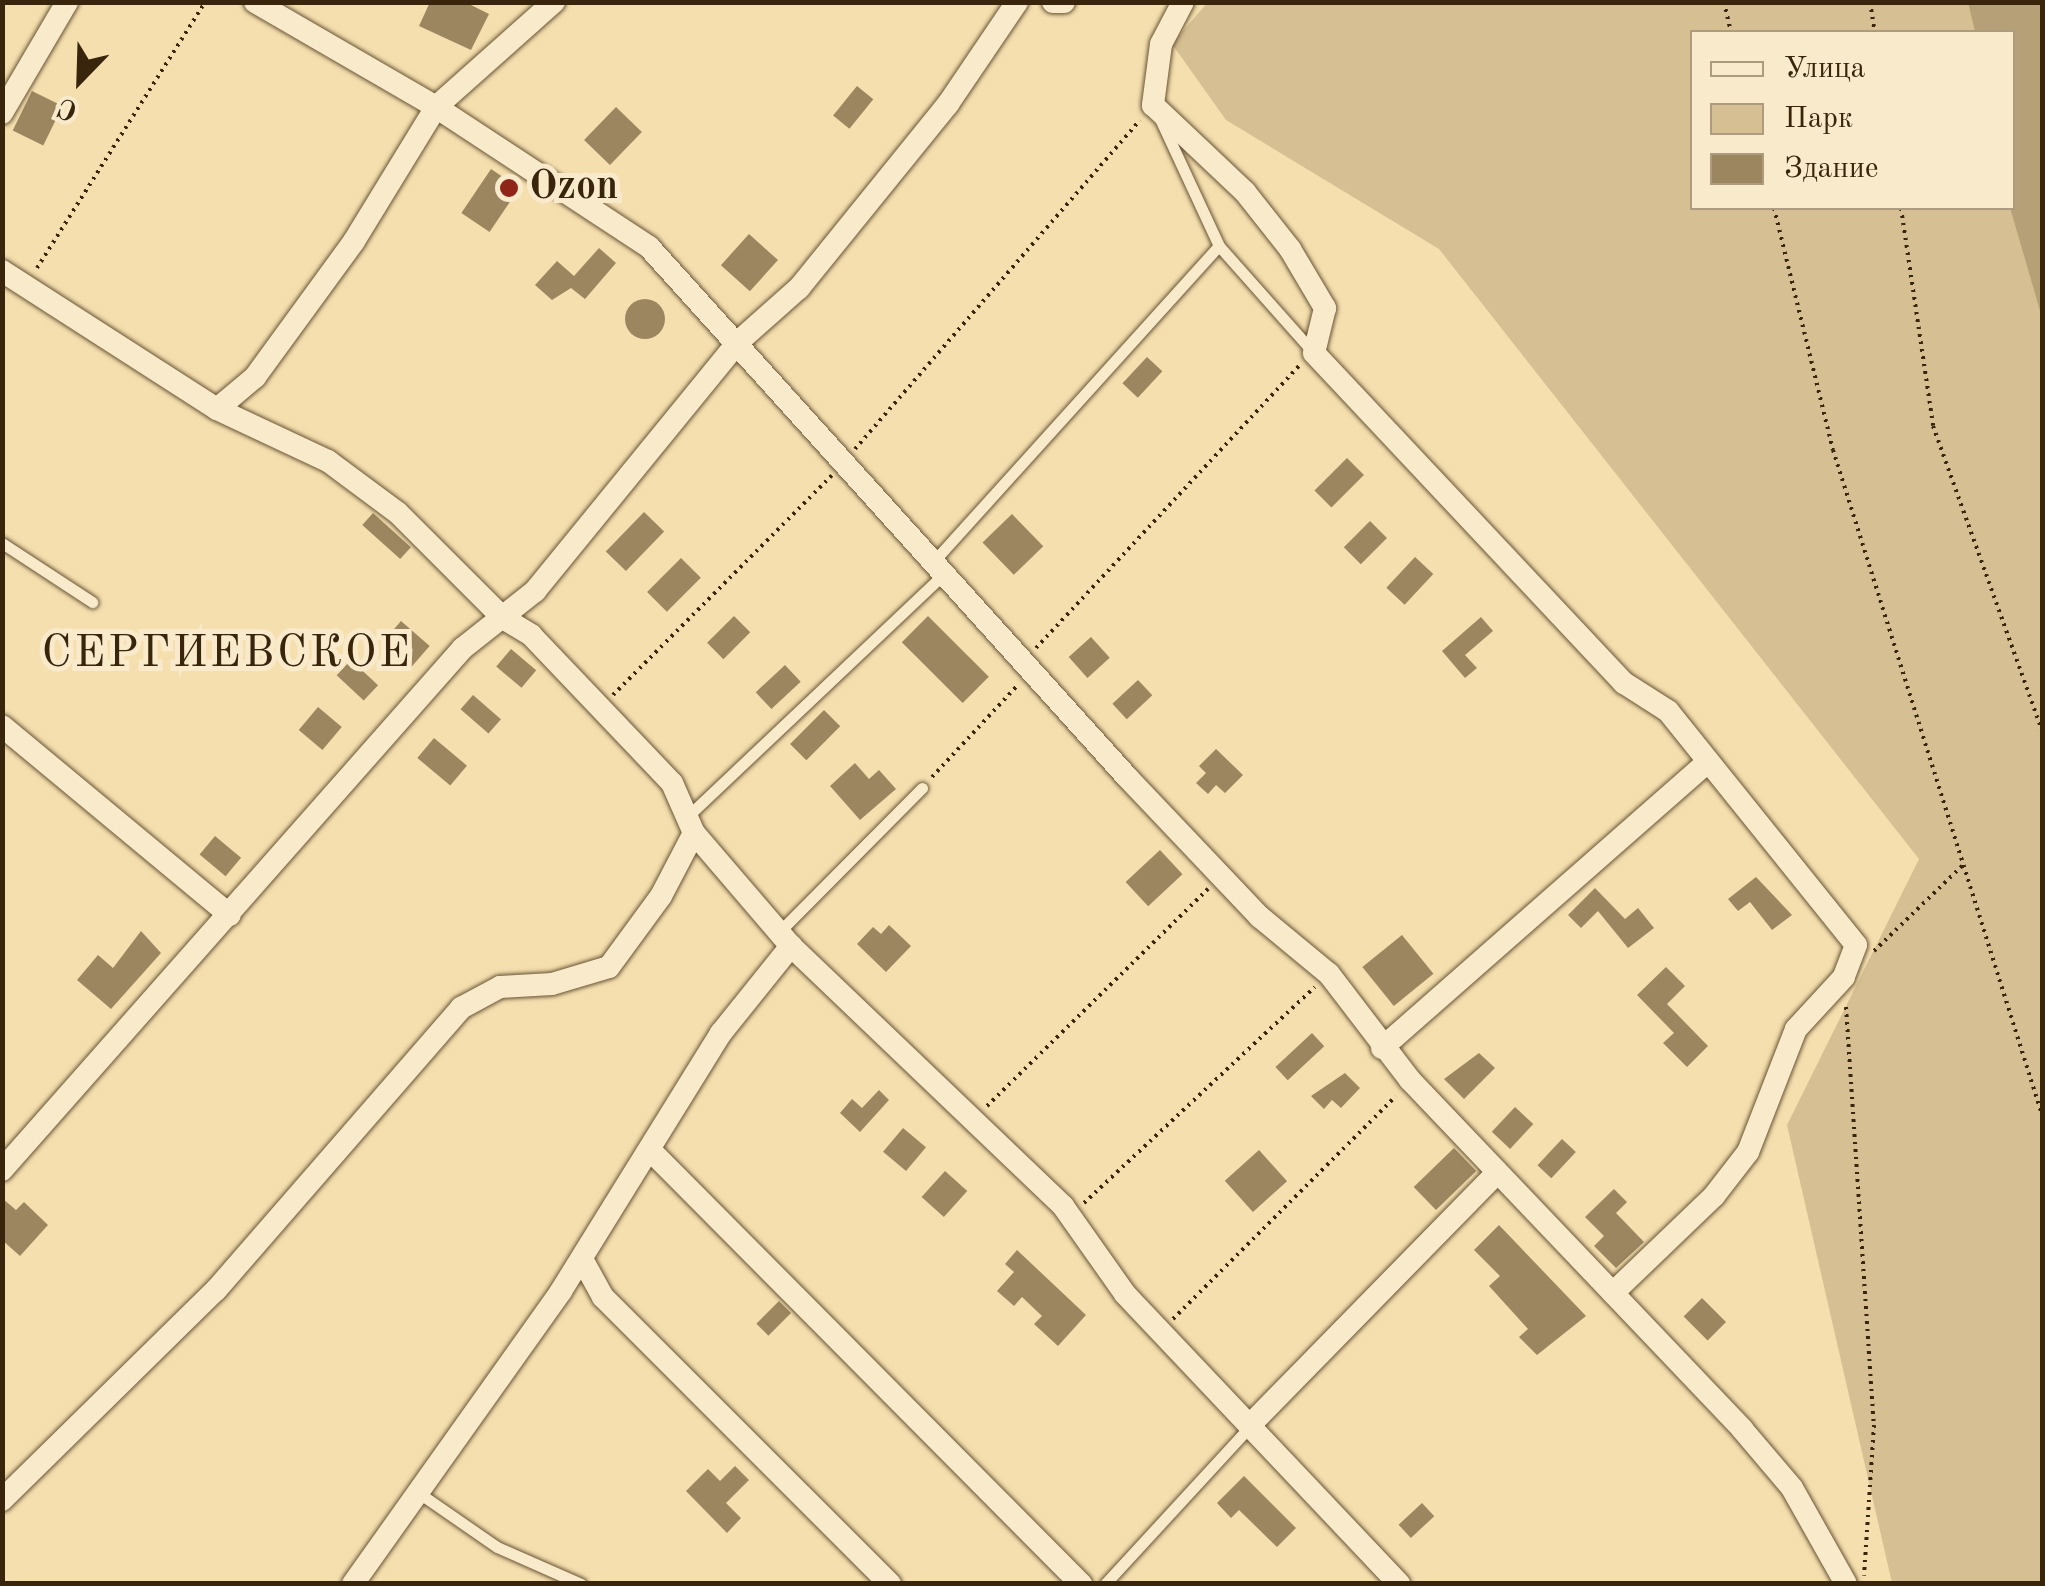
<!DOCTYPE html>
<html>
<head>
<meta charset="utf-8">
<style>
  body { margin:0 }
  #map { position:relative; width:2045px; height:1586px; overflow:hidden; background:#f5dfaf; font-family:"Old Standard TT",serif }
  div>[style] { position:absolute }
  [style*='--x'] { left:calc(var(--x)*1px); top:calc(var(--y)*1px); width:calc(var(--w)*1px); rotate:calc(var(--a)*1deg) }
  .green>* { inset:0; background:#d5bf93 }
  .water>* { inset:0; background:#b5a077 }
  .building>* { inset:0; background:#9b8660; transform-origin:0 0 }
  .round { border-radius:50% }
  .path>* { height:4px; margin-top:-2px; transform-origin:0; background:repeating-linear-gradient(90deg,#39250b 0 2.5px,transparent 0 7.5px) }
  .roads { filter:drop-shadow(0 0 2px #685434) drop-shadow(0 0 2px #685434) }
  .lane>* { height:11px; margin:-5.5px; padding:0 5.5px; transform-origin:5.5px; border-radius:5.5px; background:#f8eacb }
  .street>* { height:22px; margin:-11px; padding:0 11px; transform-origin:11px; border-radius:11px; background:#f8eacb }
  .dots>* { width:28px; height:28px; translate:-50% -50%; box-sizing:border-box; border:5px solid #f8eacb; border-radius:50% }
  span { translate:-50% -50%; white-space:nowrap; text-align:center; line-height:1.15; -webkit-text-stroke:10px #f8eacb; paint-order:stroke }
  .poi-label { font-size:40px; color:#39250b; font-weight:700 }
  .left { translate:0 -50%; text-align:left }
  .quarter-label { font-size:45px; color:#39250b; letter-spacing:2.5px }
  .frame { position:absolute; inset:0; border:5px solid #39250b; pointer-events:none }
  .legend { position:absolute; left:1690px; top:30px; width:325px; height:180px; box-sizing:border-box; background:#f8eacb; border:2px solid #ac9b7e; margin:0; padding:12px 18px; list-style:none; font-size:30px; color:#39250b }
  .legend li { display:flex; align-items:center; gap:20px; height:50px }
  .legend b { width:50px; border:2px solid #ac9b7e }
  .north { position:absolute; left:30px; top:30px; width:100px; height:100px; -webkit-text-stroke:8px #f8eacb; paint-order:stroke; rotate:203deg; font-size:28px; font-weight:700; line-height:40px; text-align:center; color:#39250b }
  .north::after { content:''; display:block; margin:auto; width:35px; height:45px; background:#39250b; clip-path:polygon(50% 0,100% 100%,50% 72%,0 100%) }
</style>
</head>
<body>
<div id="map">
  <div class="green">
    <i style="clip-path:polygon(1207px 3px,1968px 3px,1975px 32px,1692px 32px,1692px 208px,2010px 208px,2042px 318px,2042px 1583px,1892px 1583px,1787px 1125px,1919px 859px,1439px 249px,1226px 120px,1172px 44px)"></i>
  </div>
  <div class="water">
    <i style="clip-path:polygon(1968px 3px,2042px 3px,2042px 318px,2010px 208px,2012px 32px,1975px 32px)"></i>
  </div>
  <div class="building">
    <i style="clip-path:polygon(430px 2px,465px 2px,489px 14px,471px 50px,419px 26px)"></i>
    <i style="left:857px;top:86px;width:21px;height:38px;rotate:39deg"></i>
    <i style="left:32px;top:91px;width:34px;height:44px;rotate:26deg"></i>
    <i style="left:616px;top:107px;width:36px;height:46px;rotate:44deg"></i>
    <i style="left:491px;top:169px;width:34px;height:53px;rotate:34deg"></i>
    <i style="left:749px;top:234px;width:39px;height:42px;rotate:42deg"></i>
    <i style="clip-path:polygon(599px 248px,616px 263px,585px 299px,571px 288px,552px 300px,535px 285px,557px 261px,574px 276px)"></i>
    <i class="round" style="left:625px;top:299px;width:40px;height:40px"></i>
    <i style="left:1147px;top:357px;width:21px;height:36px;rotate:43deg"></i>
    <i style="left:1347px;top:458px;width:24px;height:46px;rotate:45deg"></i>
    <i style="left:644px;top:512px;width:28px;height:55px;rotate:44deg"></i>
    <i style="left:373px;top:513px;width:51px;height:16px;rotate:42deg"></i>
    <i style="left:1012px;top:514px;width:45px;height:41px;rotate:46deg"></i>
    <i style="left:1370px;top:521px;width:24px;height:37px;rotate:45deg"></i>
    <i style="left:1415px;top:557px;width:25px;height:42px;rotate:43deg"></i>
    <i style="left:681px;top:558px;width:28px;height:48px;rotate:45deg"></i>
    <i style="left:734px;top:616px;width:23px;height:38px;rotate:45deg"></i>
    <i style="left:928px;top:616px;width:86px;height:37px;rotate:45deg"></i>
    <i style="clip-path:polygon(1481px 617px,1493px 631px,1465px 655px,1477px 668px,1465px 678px,1442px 651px)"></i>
    <i style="left:401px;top:621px;width:38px;height:28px;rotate:41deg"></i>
    <i style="left:1091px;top:637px;width:28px;height:30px;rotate:48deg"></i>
    <i style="left:511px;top:649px;width:33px;height:23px;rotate:40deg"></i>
    <i style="left:351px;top:660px;width:37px;height:21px;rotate:43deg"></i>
    <i style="left:785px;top:665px;width:23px;height:40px;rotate:47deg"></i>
    <i style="left:1138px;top:680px;width:21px;height:35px;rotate:47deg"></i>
    <i style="left:473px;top:695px;width:37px;height:19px;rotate:41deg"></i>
    <i style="left:318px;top:707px;width:31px;height:30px;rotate:40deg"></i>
    <i style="left:824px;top:710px;width:23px;height:48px;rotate:45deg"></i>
    <i style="left:434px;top:738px;width:43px;height:26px;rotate:40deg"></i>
    <i style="clip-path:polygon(1216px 749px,1243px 775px,1225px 793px,1216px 785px,1208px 794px,1196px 783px,1206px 773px,1199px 766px)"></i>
    <i style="clip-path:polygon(855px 763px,869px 779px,879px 770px,896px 789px,860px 820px,830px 786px)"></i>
    <i style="left:215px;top:836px;width:34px;height:24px;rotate:40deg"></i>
    <i style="left:1160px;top:850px;width:33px;height:47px;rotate:47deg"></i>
    <i style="clip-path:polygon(1756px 877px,1792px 915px,1772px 930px,1750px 902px,1738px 911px,1728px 899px)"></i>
    <i style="clip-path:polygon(1595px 888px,1625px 919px,1638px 908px,1654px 928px,1628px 948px,1598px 911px,1581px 928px,1568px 915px)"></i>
    <i style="clip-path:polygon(889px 925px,911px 946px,886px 972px,857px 944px,873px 927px,881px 934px)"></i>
    <i style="clip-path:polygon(141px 931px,161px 953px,111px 1009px,77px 980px,98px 955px,113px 968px)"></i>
    <i style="left:1402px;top:935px;width:50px;height:51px;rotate:51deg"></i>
    <i style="clip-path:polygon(1666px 967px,1685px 986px,1667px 1004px,1708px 1046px,1687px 1067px,1663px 1043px,1674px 1033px,1637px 995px)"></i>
    <i style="left:1312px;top:1033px;width:18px;height:50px;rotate:47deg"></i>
    <i style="clip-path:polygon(1479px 1053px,1495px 1068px,1464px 1099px,1444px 1079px)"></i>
    <i style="clip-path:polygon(1345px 1073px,1360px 1088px,1341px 1108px,1332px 1100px,1324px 1109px,1311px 1096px)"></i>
    <i style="clip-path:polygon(879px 1090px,889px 1100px,860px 1132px,840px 1113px,852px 1099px,862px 1108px)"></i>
    <i style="left:1515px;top:1107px;width:25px;height:34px;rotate:43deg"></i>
    <i style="left:903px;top:1128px;width:30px;height:31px;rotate:40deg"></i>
    <i style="left:1562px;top:1139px;width:19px;height:36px;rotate:43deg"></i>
    <i style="left:1454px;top:1148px;width:32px;height:56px;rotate:46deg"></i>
    <i style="left:1259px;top:1150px;width:42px;height:46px;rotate:48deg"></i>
    <i style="left:945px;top:1171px;width:30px;height:35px;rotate:42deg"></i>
    <i style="clip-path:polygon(1614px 1189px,1627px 1202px,1616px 1213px,1644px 1242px,1616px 1268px,1594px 1246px,1604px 1236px,1585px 1217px)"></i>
    <i style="clip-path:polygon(2px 1198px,16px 1210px,24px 1202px,48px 1225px,20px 1256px,2px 1240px)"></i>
    <i style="clip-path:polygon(1499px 1225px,1586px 1316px,1537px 1355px,1519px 1337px,1528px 1329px,1489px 1286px,1500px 1276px,1474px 1250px)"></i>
    <i style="clip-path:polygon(1017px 1250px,1086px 1315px,1058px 1346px,1034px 1324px,1042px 1316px,1022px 1297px,1014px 1306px,997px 1291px,1014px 1272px,1005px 1264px)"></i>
    <i style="left:1702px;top:1298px;width:34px;height:26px;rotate:45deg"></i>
    <i style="left:779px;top:1301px;width:17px;height:32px;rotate:45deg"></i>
    <i style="clip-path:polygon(735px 1466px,749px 1480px,726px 1503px,741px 1518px,727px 1533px,686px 1491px,708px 1469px,720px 1481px)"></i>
    <i style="clip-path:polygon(1244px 1476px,1296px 1528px,1277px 1547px,1239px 1510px,1231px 1518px,1217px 1503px)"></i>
    <i style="left:1422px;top:1503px;width:18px;height:32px;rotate:47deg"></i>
  </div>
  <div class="path">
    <i style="--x:1724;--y:2;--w:31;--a:77"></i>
    <i style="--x:1870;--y:2;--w:30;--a:81"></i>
    <i style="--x:1774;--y:208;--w:249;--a:76.3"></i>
    <i style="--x:1833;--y:450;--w:697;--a:72.55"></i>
    <i style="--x:1901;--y:208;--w:220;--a:81.6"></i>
    <i style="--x:1933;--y:426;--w:323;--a:70.3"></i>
    <i style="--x:37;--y:268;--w:315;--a:-57.7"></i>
    <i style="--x:855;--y:449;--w:435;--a:-49.1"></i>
    <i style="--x:1036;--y:648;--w:386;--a:-47"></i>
    <i style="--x:613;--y:695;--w:310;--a:-45.1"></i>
    <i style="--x:932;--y:777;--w:125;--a:-47"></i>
    <i style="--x:1874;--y:951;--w:125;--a:-44"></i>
    <i style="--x:1846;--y:1007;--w:419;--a:86.2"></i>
    <i style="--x:1874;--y:1425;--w:151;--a:93.8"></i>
    <i style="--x:987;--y:1106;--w:310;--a:-44.5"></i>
    <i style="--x:1084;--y:1203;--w:316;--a:-43.1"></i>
    <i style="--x:1173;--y:1319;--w:315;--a:-45"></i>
  </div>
  <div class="roads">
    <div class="lane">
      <i style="--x:1161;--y:121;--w:138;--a:65.1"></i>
      <i style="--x:1219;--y:246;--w:143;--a:48.4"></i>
      <i style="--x:2;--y:543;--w:108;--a:33.2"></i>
      <i style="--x:933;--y:562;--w:426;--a:-47.9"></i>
      <i style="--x:689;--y:815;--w:351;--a:-43.4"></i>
      <i style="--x:779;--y:932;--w:203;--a:-45.2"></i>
      <i style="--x:416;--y:1491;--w:98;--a:34.7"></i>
      <i style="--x:497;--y:1547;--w:92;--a:23.8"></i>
      <i style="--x:1105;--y:1584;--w:216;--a:-47.4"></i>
    </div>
    <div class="street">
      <i style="--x:255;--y:2;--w:209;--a:30.1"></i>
      <i style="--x:436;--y:107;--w:255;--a:33.3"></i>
      <i style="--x:649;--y:247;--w:714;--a:47.95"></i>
      <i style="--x:1127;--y:777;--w:193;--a:46.5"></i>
      <i style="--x:1260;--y:917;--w:89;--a:39.6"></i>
      <i style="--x:1329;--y:974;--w:133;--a:52.6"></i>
      <i style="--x:1410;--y:1080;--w:482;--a:46.4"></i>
      <i style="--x:1742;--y:1429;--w:77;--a:49.7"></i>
      <i style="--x:1792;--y:1488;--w:110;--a:60.6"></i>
      <i style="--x:1053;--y:2;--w:11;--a:0"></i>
      <i style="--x:1183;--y:2;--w:47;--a:117.6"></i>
      <i style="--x:1161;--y:44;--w:62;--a:97.5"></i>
      <i style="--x:1153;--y:105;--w:127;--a:43.4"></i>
      <i style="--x:1245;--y:192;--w:73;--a:51.7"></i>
      <i style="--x:1290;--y:249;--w:69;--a:59.3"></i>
      <i style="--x:1325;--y:308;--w:46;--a:103.7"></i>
      <i style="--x:1314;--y:353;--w:453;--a:46.8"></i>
      <i style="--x:1624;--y:683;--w:52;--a:32.5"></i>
      <i style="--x:1668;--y:711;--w:300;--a:51.2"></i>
      <i style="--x:1856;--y:945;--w:34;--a:111"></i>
      <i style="--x:1844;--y:977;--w:71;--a:132.7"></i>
      <i style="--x:1796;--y:1029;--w:132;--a:111.3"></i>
      <i style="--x:1748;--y:1152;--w:56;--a:127.7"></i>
      <i style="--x:1714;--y:1196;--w:140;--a:136.2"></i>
      <i style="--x:2;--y:113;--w:129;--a:-59.6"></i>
      <i style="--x:2;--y:271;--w:255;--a:32.7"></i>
      <i style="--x:217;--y:409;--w:123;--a:25.1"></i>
      <i style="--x:328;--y:461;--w:87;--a:36.6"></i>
      <i style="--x:398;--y:513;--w:148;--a:45"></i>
      <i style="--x:503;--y:618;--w:33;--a:31"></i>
      <i style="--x:531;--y:635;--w:204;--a:46.4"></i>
      <i style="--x:672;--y:783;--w:55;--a:66.3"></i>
      <i style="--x:694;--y:833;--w:149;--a:49.4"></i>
      <i style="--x:791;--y:946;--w:376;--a:43.7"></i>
      <i style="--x:1063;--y:1206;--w:108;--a:54.8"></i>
      <i style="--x:1125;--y:1294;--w:399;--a:46.6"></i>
      <i style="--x:217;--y:409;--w:50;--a:-40.1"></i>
      <i style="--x:255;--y:377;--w:168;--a:-53.9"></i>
      <i style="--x:354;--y:241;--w:157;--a:-58.5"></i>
      <i style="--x:436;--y:107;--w:158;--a:-41.7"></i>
      <i style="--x:2;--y:726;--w:296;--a:39.7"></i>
      <i style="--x:1382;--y:1048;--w:433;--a:-41.3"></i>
      <i style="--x:650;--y:1150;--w:612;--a:45.2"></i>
      <i style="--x:2;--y:1170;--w:696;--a:-48.55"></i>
      <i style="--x:463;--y:648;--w:92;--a:-38.4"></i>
      <i style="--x:535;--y:591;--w:320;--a:-50.8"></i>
      <i style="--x:737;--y:343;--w:83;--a:-41.6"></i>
      <i style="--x:799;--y:288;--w:237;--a:-51"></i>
      <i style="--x:948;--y:104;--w:123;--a:-55.9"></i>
      <i style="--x:582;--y:1259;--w:43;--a:61.1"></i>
      <i style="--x:603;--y:1297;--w:406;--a:45"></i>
      <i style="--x:1251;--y:1424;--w:351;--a:-45.6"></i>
      <i style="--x:2;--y:1500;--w:300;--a:-44.5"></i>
      <i style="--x:216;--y:1290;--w:374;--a:-49"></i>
      <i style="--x:461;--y:1008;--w:44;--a:-28.3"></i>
      <i style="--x:500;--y:987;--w:52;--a:-3.3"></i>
      <i style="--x:552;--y:984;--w:59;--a:-16.6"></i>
      <i style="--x:609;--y:967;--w:88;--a:-53.8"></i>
      <i style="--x:661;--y:896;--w:71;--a:-62.4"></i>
      <i style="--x:353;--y:1584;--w:359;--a:-54.6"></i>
      <i style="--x:561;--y:1291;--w:304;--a:-58.2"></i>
      <i style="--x:721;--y:1033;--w:112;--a:-51.2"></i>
    </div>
  </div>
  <div class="dots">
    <i style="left:509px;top:188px;background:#8f2418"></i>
  </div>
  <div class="poi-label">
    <span class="left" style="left:529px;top:188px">Ozon</span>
  </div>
  <div class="quarter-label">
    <span style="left:227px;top:655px">СЕРГИЕВСКОЕ</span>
  </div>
  <div class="frame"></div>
  <ul class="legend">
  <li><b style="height:12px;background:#f8eacb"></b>Улица</li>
  <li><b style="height:28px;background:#d5bf93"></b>Парк</li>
  <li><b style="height:28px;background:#9b8660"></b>Здание</li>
  </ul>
  <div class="north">С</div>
</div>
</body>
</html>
